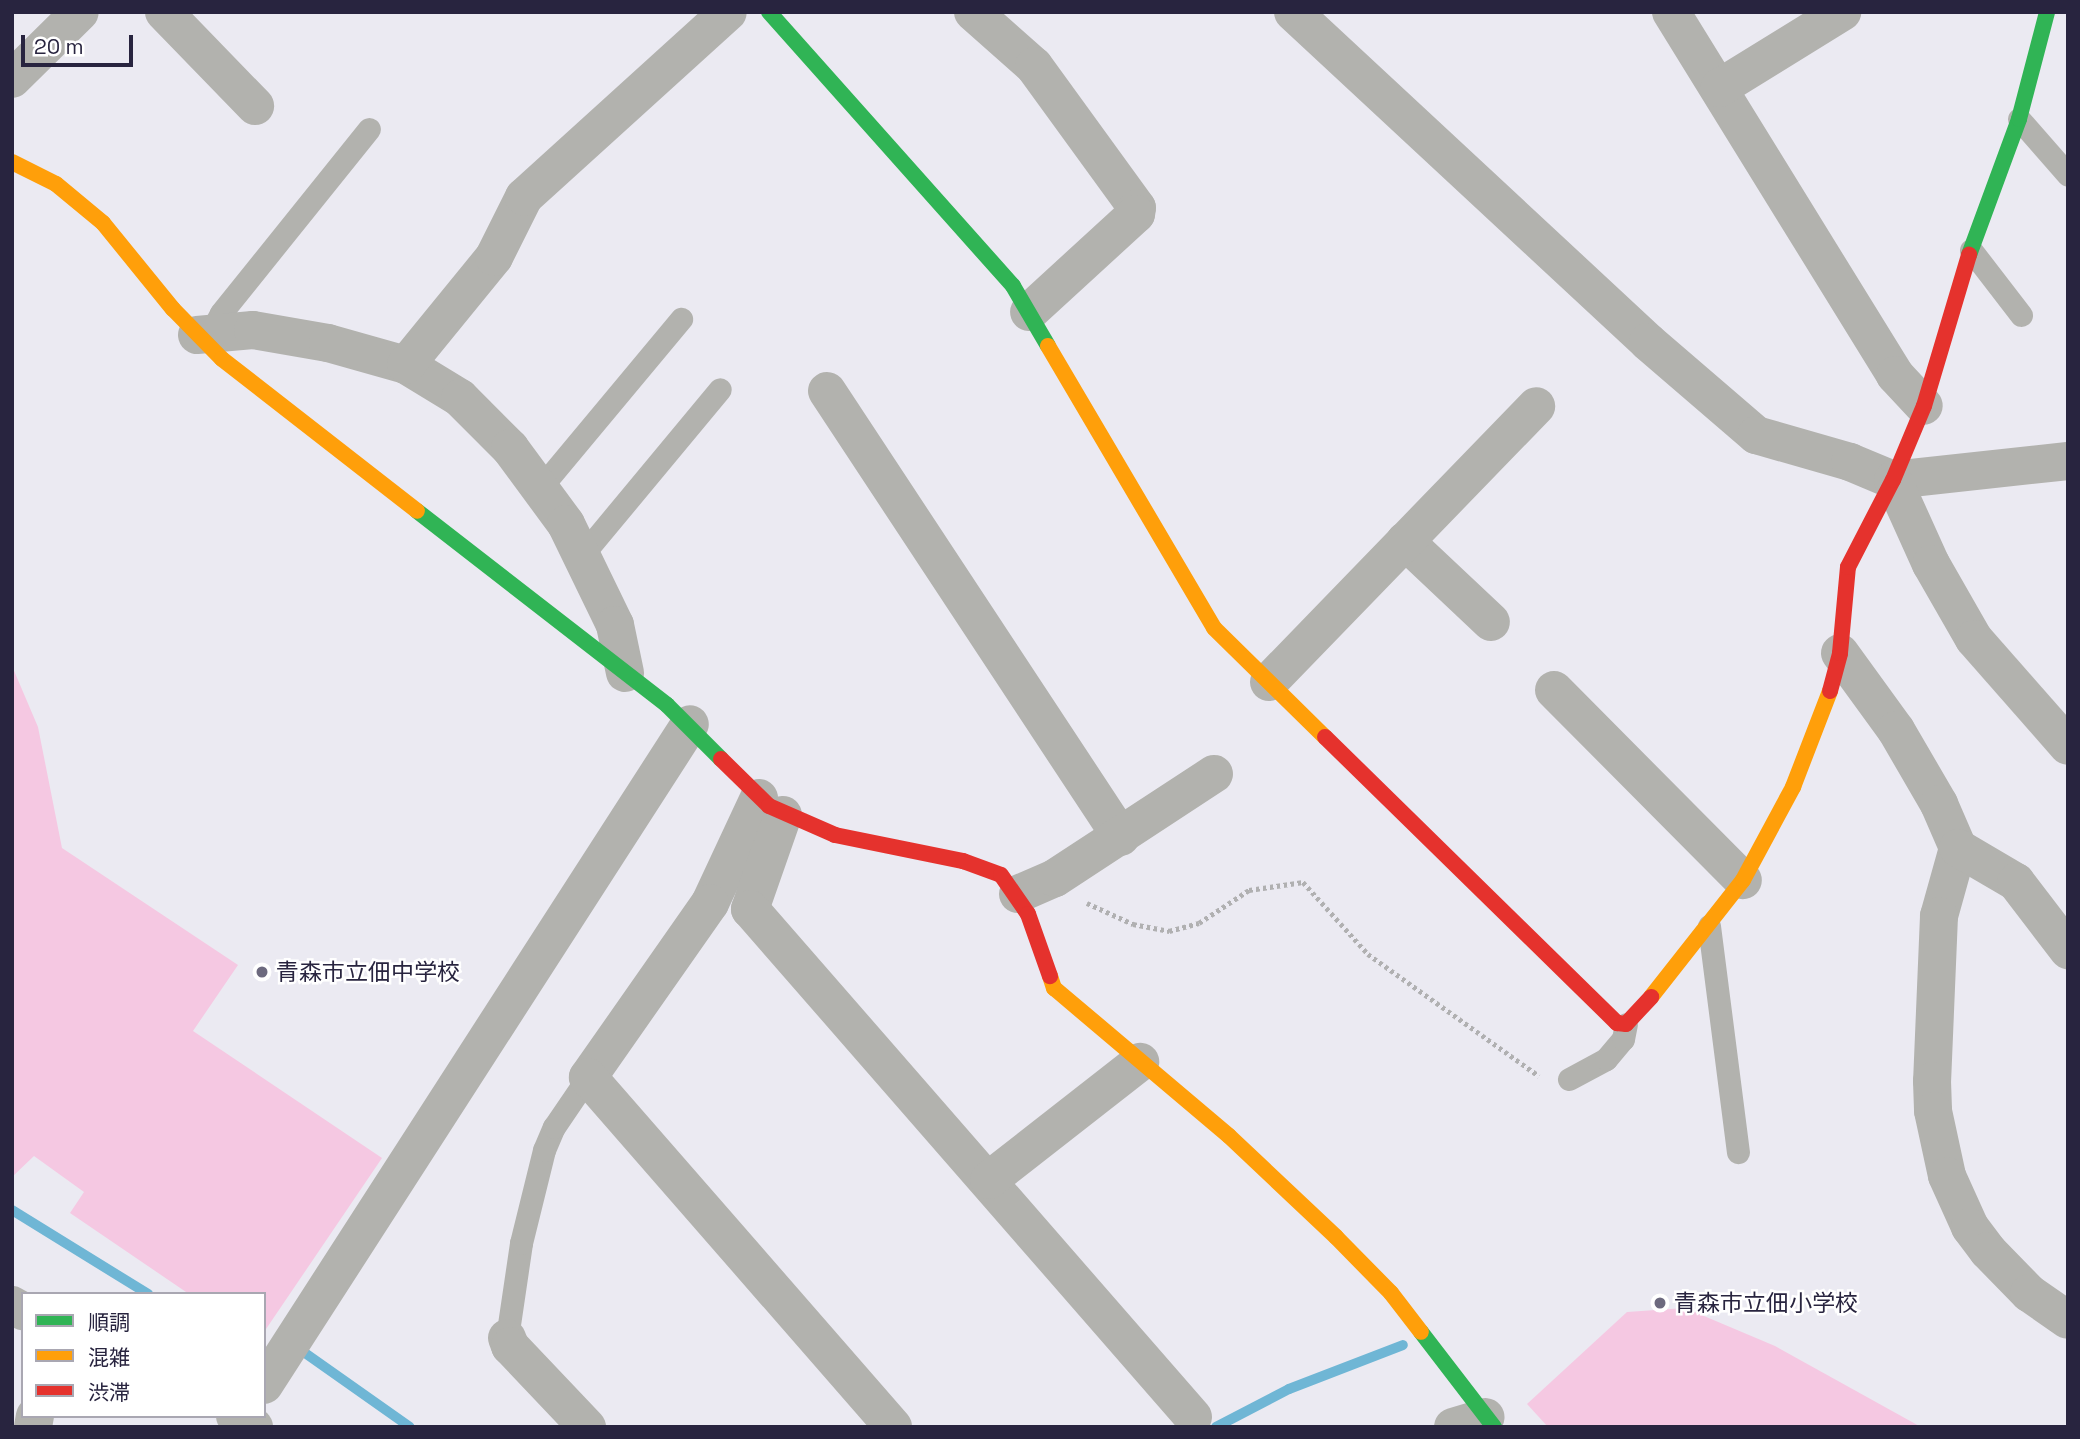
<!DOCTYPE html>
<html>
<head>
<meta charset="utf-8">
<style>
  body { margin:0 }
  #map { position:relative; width:2080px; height:1439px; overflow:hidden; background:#ebeaf2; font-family:"Space Grotesk","Noto Sans JP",sans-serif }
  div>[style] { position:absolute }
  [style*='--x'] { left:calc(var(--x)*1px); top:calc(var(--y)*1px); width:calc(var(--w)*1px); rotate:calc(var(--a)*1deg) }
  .green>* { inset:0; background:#f5c8e2 }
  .stream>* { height:10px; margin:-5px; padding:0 5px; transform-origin:5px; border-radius:5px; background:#6fb6d5 }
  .path>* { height:4.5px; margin-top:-2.25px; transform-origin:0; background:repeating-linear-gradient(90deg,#b0b0b1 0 3.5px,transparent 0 7px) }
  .lane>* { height:23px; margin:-11.5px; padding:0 11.5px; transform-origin:11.5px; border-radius:11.5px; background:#b2b2ae }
  .street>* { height:38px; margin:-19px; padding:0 19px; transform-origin:19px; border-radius:19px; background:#b2b2ae }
  .fast>* { height:16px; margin:-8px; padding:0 8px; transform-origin:8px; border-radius:8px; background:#30b455 }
  .slow>* { height:16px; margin:-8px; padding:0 8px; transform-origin:8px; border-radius:8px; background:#ff9f0a }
  .jam>* { height:16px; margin:-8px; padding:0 8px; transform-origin:8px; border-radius:8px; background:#e5322d }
  .dots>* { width:19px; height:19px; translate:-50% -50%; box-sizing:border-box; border:4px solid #fff; border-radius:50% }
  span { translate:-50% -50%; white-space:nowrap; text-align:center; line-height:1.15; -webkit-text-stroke:5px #fff; paint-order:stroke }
  .poi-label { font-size:23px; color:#28243f }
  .left { translate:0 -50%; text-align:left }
  .frame { position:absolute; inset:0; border:14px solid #28243f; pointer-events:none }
  .legend { position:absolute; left:21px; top:1292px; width:245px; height:126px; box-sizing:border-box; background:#fff; border:2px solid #a9a7b2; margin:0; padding:9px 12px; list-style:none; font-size:21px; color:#28243f }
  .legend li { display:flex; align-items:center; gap:14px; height:35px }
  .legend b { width:35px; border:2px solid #a9a7b2 }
  .scale { position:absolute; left:21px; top:35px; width:112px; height:32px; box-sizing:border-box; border:4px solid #28243f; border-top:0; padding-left:9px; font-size:21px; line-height:24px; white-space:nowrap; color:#28243f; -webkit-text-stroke:5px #fff; paint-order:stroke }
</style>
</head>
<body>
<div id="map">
  <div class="green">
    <i style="clip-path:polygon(12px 666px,38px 727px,62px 848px,238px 965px,193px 1031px,382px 1158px,264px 1332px,264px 1294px,189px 1294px,70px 1213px,84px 1192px,34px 1156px,12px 1177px)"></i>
    <i style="clip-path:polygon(1685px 1308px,1775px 1346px,1921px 1427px,1548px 1427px,1527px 1404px,1627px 1312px)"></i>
  </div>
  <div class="stream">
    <i style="--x:12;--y:1210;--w:160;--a:31.7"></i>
    <i style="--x:305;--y:1353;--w:128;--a:35.2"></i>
    <i style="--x:1216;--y:1427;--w:82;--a:-27.5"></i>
    <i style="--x:1289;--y:1389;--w:122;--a:-21.1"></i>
  </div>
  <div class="path">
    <i style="--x:1087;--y:903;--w:51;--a:24.5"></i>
    <i style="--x:1133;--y:924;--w:37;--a:11"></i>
    <i style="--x:1169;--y:931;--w:31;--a:-15"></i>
    <i style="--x:1199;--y:923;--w:60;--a:-33.4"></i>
    <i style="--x:1249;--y:890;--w:55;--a:-8.4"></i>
    <i style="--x:1303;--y:882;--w:97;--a:47.9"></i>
    <i style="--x:1368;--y:954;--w:210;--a:35.5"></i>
  </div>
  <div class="lane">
    <i style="--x:2019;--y:119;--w:74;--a:48.8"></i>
    <i style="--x:1971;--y:250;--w:82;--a:52.4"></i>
    <i style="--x:211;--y:332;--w:21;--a:-62"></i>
    <i style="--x:221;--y:313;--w:236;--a:-51.2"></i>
    <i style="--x:541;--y:487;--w:219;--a:-50.2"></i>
    <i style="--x:583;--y:554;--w:214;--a:-50.3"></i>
    <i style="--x:1709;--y:926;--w:228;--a:82.7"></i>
    <i style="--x:1569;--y:1079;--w:42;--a:-28.4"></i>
    <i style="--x:1606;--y:1059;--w:26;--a:-50"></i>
    <i style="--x:1623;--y:1039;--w:15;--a:-79"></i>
    <i style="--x:507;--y:1338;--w:96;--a:-81.6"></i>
    <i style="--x:521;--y:1243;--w:96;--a:-76.1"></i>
    <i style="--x:544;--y:1150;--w:25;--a:-67"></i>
    <i style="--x:554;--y:1127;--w:60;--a:-55.8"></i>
  </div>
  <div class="street">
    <i style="--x:164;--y:12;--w:131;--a:45.9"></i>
    <i style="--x:973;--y:12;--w:81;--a:41.5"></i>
    <i style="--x:1034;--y:66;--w:175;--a:54"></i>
    <i style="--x:1137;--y:208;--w:6;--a:99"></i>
    <i style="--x:1136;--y:214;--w:145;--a:137.5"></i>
    <i style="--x:1293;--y:12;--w:485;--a:42.9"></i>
    <i style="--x:1648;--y:342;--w:143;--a:40.7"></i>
    <i style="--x:1756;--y:435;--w:98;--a:16"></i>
    <i style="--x:1850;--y:462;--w:47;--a:22.7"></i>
    <i style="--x:1893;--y:480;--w:176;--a:-6.2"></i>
    <i style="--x:1671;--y:12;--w:427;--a:58.3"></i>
    <i style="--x:1895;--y:375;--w:42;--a:46.9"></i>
    <i style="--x:12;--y:79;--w:95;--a:-44.6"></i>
    <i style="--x:1719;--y:88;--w:145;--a:-31.7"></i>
    <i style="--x:197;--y:335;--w:56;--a:-5.1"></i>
    <i style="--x:253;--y:330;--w:76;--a:9.8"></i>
    <i style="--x:328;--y:343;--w:81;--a:15.8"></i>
    <i style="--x:406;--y:365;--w:63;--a:31.4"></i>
    <i style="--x:460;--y:398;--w:71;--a:45"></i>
    <i style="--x:510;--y:448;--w:94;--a:53.6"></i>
    <i style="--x:566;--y:524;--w:112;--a:64.1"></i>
    <i style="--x:615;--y:625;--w:49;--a:78.2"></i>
    <i style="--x:406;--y:365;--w:139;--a:-50.8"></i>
    <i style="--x:494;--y:257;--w:67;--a:-63.4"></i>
    <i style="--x:524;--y:197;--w:275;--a:-42.2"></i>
    <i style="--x:827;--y:391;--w:534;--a:56.61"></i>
    <i style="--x:1893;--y:480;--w:92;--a:65.7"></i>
    <i style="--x:1931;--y:564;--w:86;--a:60.2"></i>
    <i style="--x:1974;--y:639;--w:142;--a:48.7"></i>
    <i style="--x:1405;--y:541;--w:118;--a:43.3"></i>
    <i style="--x:1840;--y:653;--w:95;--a:54"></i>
    <i style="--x:1896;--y:730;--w:86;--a:59.8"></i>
    <i style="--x:1939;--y:804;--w:48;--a:66.6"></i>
    <i style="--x:1958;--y:848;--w:71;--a:105.6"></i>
    <i style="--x:1939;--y:916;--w:165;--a:92.4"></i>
    <i style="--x:1932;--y:1081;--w:30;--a:88"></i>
    <i style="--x:1933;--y:1111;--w:66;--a:77.8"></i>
    <i style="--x:1947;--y:1176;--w:56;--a:65.7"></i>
    <i style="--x:1970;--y:1227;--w:30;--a:53"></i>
    <i style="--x:1988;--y:1251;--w:59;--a:45.7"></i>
    <i style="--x:2029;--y:1293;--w:47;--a:34.7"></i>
    <i style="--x:1269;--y:682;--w:384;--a:-45.9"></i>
    <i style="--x:1554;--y:690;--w:268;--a:45.2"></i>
    <i style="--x:759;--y:798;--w:116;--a:115"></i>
    <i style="--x:710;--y:903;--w:213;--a:125"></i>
    <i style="--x:588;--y:1077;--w:464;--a:48.9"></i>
    <i style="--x:783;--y:815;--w:100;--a:109.3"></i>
    <i style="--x:750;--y:909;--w:674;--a:48.91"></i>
    <i style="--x:1958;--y:848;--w:67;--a:30.4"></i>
    <i style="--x:2016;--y:882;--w:86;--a:52.6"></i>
    <i style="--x:1018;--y:894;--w:40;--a:-23.4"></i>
    <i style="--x:1055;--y:878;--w:190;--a:-33.2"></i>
    <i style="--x:989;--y:1180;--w:192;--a:-38"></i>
    <i style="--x:12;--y:1305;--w:13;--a:29"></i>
    <i style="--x:507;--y:1338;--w:9;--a:69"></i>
    <i style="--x:510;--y:1346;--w:112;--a:46.5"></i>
    <i style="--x:264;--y:1385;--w:786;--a:-57.2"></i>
    <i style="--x:235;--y:1416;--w:22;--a:30"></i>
    <i style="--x:33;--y:1427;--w:11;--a:-80"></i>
    <i style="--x:1453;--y:1427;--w:34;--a:-17"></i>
  </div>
  <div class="fast">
    <i style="--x:769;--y:12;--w:367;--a:48.3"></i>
    <i style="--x:1013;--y:286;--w:69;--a:59.7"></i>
    <i style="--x:1969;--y:255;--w:145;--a:-69.8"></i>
    <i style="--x:2019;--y:119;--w:111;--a:-75.3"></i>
    <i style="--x:417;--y:511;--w:316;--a:37.8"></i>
    <i style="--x:667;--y:705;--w:76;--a:45"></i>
    <i style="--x:1421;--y:1332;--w:120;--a:52.5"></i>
  </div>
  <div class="slow">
    <i style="--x:12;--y:162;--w:49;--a:26.6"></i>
    <i style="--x:56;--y:184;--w:61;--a:39.7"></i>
    <i style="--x:103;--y:223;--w:111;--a:50.9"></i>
    <i style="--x:173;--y:309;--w:70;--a:45.6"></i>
    <i style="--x:222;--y:359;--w:247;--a:37.9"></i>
    <i style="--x:1048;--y:346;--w:327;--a:59.5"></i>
    <i style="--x:1214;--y:628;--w:156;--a:44.5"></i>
    <i style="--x:1050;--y:976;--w:13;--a:72"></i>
    <i style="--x:1054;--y:988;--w:229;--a:40.2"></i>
    <i style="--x:1229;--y:1136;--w:147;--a:43.3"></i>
    <i style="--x:1336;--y:1237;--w:78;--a:45.5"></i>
    <i style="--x:1391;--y:1293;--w:49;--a:52.4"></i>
    <i style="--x:1651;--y:997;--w:149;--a:-51.8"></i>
    <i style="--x:1743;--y:880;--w:106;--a:-61.7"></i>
    <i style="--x:1793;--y:787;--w:103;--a:-68.9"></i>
  </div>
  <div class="jam">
    <i style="--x:1830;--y:691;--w:39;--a:-75"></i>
    <i style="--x:1840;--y:653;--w:86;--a:-84.7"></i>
    <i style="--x:1848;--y:567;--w:98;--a:-62.7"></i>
    <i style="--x:1893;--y:480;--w:80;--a:-67.3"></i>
    <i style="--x:1924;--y:406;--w:158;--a:-73.4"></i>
    <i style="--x:1325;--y:737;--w:409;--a:44.4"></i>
    <i style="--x:1617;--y:1023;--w:9;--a:6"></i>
    <i style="--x:1626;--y:1024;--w:37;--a:-47"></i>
    <i style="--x:721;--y:759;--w:67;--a:44.4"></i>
    <i style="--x:769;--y:806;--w:72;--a:23.7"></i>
    <i style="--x:835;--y:835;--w:131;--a:11.5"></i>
    <i style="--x:963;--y:861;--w:40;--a:20.2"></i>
    <i style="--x:1001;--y:875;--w:47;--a:55.3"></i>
    <i style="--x:1028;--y:914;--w:66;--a:70.5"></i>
  </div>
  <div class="dots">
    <i style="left:262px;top:972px;background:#6c697e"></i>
    <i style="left:1660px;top:1303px;background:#6c697e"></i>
  </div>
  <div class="poi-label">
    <span class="left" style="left:276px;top:972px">青森市立佃中学校</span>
    <span class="left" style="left:1674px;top:1303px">青森市立佃小学校</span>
  </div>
  <div class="frame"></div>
  <ul class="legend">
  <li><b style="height:9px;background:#30b455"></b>順調</li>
  <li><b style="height:9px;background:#ff9f0a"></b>混雑</li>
  <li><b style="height:9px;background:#e5322d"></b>渋滞</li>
  </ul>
  <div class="scale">20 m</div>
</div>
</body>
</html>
